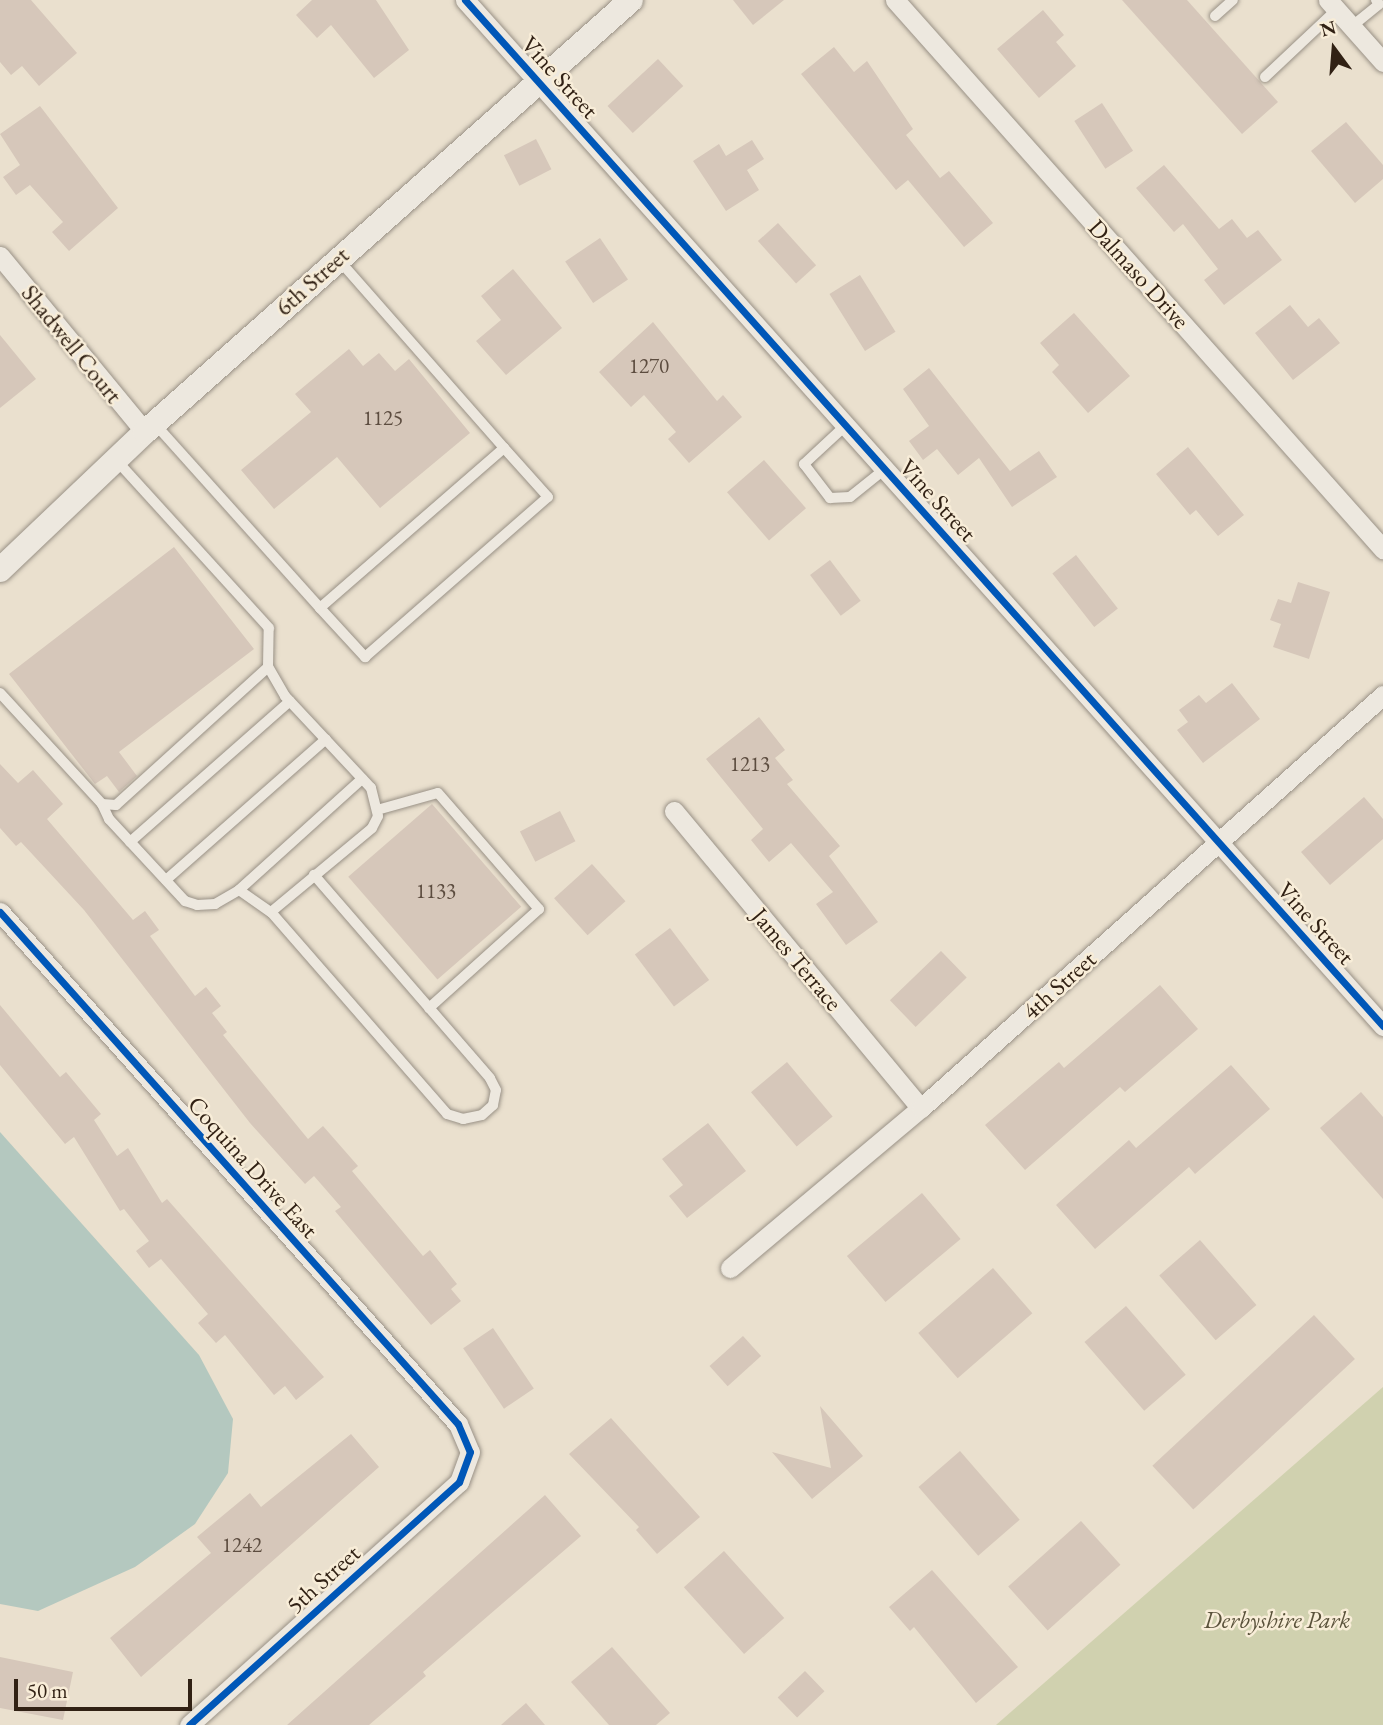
<!DOCTYPE html>
<html>
<head>
<meta charset="utf-8">
<style>
  body { margin:0 }
  #map { position:relative; width:1383px; height:1725px; overflow:hidden; background:#eae0ce; font-family:"EB Garamond",serif }
  div>[style] { position:absolute }
  [style*='--x'] { left:calc(var(--x)*1px); top:calc(var(--y)*1px); width:calc(var(--w)*1px); rotate:calc(var(--a)*1deg) }
  .green>* { inset:0; background:#d0d1af }
  .water>* { inset:0; background:#b4c8bf }
  .building>* { inset:0; background:#d6c7ba; transform-origin:0 0 }
  .roads { filter:drop-shadow(0 0 2px #999186) drop-shadow(0 0 2px #999186) }
  .service>* { height:10px; margin:-5px; padding:0 5px; transform-origin:5px; border-radius:5px; background:#ede8df }
  .minor>* { height:19px; margin:-9.5px; padding:0 9.5px; transform-origin:9.5px; border-radius:9.5px; background:#ede8df }
  .tertiary>* { height:24px; margin:-12px; padding:0 12px; transform-origin:12px; border-radius:12px; background:#ede8df }
  .cycleway>* { height:7px; margin:-3.5px; padding:0 3.5px; transform-origin:3.5px; border-radius:3.5px; background:#0057b8 }
  span { translate:-50% -50%; white-space:nowrap; text-align:center; line-height:1.15; -webkit-text-stroke:5px #f8edd8; paint-order:stroke }
  .number-label { font-size:21px; color:#5c4c3f }
  .number-label span { -webkit-text-stroke-width:0 }
  .street-label { font-size:24px; color:#312114 }
  .park-label { font-size:24px; color:#5a523b; font-style:italic }
  .north { position:absolute; left:1299px; top:14px; width:70px; height:70px; -webkit-text-stroke:5px #f8edd8; paint-order:stroke; rotate:344deg; font-size:19px; font-weight:700; line-height:28px; text-align:center; color:#312114 }
  .north::after { content:''; display:block; margin:auto; width:24px; height:32px; background:#312114; clip-path:polygon(50% 0,100% 100%,50% 72%,0 100%) }
  .scale { position:absolute; left:14px; top:1679px; width:178px; height:32px; box-sizing:border-box; border:4px solid #312114; border-top:0; padding-left:9px; font-size:21px; line-height:24px; white-space:nowrap; color:#312114; -webkit-text-stroke:5px #f8edd8; paint-order:stroke }
</style>
</head>
<body>
<div id="map">
  <div class="green">
    <i style="clip-path:polygon(1383px 1387px,1383px 1725px,996px 1725px)"></i>
  </div>
  <div class="water">
    <i style="clip-path:polygon(0 1132px,199px 1355px,233px 1419px,228px 1473px,195px 1524px,135px 1567px,38px 1611px,0 1604px)"></i>
  </div>
  <div class="building">
    <i style="clip-path:polygon(0 0,31px 0,77px 53px,39px 86px,22px 66px,11px 75px,0 62px)"></i>
    <i style="clip-path:polygon(312px 0,376px 0,409px 50px,374px 78px,331px 25px,317px 38px,296px 15px)"></i>
    <i style="clip-path:polygon(733px 0,784px 0,753px 25px)"></i>
    <i style="clip-path:polygon(1122px 0,1187px 0,1278px 102px,1242px 134px)"></i>
    <i style="clip-path:polygon(1043px 10px,1064px 35px,1056px 42px,1076px 66px,1039px 98px,997px 49px)"></i>
    <i style="clip-path:polygon(834px 47px,854px 72px,867px 61px,913px 129px,906px 135px,940px 178px,949px 171px,993px 223px,964px 247px,908px 180px,896px 190px,801px 74px)"></i>
    <i style="left:658px;top:59px;width:37px;height:69px;rotate:47deg"></i>
    <i style="left:1102px;top:103px;width:57px;height:33px;rotate:57deg"></i>
    <i style="clip-path:polygon(40px 106px,118px 208px,69px 251px,52px 232px,63px 222px,30px 185px,16px 195px,3px 177px,20px 165px,0 134px)"></i>
    <i style="clip-path:polygon(1346px 122px,1383px 165px,1383px 179px,1355px 203px,1311px 151px)"></i>
    <i style="left:536px;top:139px;width:34px;height:36px;rotate:63deg"></i>
    <i style="clip-path:polygon(752px 140px,764px 159px,747px 170px,759px 190px,726px 211px,693px 161px,719px 144px,726px 156px)"></i>
    <i style="clip-path:polygon(1164px 165px,1219px 229px,1232px 219px,1247px 238px,1258px 230px,1282px 260px,1224px 305px,1204px 280px,1218px 269px,1183px 224px,1174px 232px,1136px 188px)"></i>
    <i style="left:778px;top:223px;width:57px;height:27px;rotate:48deg"></i>
    <i style="left:600px;top:238px;width:50px;height:42px;rotate:56deg"></i>
    <i style="clip-path:polygon(513px 269px,562px 328px,506px 375px,476px 341px,501px 320px,481px 296px)"></i>
    <i style="left:860px;top:275px;width:67px;height:36px;rotate:58deg"></i>
    <i style="clip-path:polygon(1290px 305px,1308px 327px,1319px 318px,1340px 343px,1293px 380px,1255px 333px)"></i>
    <i style="clip-path:polygon(1074px 313px,1130px 376px,1088px 413px,1052px 372px,1059px 365px,1040px 343px)"></i>
    <i style="clip-path:polygon(653px 322px,717px 401px,723px 395px,742px 417px,689px 463px,668px 439px,676px 432px,644px 395px,631px 407px,599px 372px)"></i>
    <i style="clip-path:polygon(0 335px,36px 379px,0 408px)"></i>
    <i style="clip-path:polygon(349px 349px,363px 366px,379px 353px,395px 371px,409px 359px,470px 433px,380px 508px,337px 457px,274px 509px,241px 470px,311px 412px,295px 394px)"></i>
    <i style="clip-path:polygon(929px 368px,1010px 471px,1039px 451px,1057px 477px,1012px 507px,979px 458px,958px 475px,937px 449px,923px 460px,909px 441px,929px 426px,903px 389px)"></i>
    <i style="clip-path:polygon(1188px 447px,1244px 515px,1218px 536px,1196px 510px,1190px 515px,1156px 474px)"></i>
    <i style="left:764px;top:460px;width:64px;height:49px;rotate:49deg"></i>
    <i style="clip-path:polygon(174px 547px,254px 649px,119px 752px,137px 776px,119px 792px,107px 776px,95px 784px,9px 674px)"></i>
    <i style="left:1076px;top:555px;width:68px;height:30px;rotate:52deg"></i>
    <i style="left:830px;top:560px;width:51px;height:25px;rotate:53deg"></i>
    <i style="clip-path:polygon(1298px 582px,1330px 592px,1309px 659px,1273px 647px,1281px 624px,1270px 620px,1278px 599px,1291px 603px)"></i>
    <i style="clip-path:polygon(1232px 683px,1260px 719px,1203px 763px,1177px 730px,1188px 722px,1179px 710px,1199px 695px,1206px 703px)"></i>
    <i style="clip-path:polygon(759px 717px,785px 750px,775px 758px,793px 780px,787px 784px,840px 846px,829px 856px,878px 922px,846px 945px,816px 904px,833px 892px,791px 843px,769px 862px,751px 840px,763px 829px,706px 759px)"></i>
    <i style="clip-path:polygon(0 764px,18px 783px,33px 770px,63px 804px,47px 819px,133px 920px,145px 911px,159px 930px,150px 936px,195px 996px,206px 987px,221px 1006px,212px 1013px,227px 1032px,223px 1035px,308px 1139px,323px 1126px,358px 1166px,352px 1171px,423px 1256px,430px 1250px,457px 1284px,451px 1289px,461px 1301px,431px 1325px,335px 1211px,341px 1207px,314px 1176px,305px 1184px,250px 1123px,84px 910px,21px 842px,16px 846px,0 828px)"></i>
    <i style="clip-path:polygon(1364px 797px,1383px 819px,1383px 839px,1330px 885px,1301px 852px)"></i>
    <i style="left:432px;top:804px;width:136px;height:111px;rotate:49deg"></i>
    <i style="left:560px;top:811px;width:34px;height:45px;rotate:63deg"></i>
    <i style="left:592px;top:864px;width:50px;height:51px;rotate:48deg"></i>
    <i style="left:670px;top:928px;width:65px;height:44px;rotate:53deg"></i>
    <i style="left:941px;top:951px;width:37px;height:71px;rotate:46deg"></i>
    <i style="clip-path:polygon(1160px 985px,1198px 1029px,1125px 1092px,1120px 1087px,1025px 1170px,985px 1125px,1059px 1062px,1064px 1068px)"></i>
    <i style="clip-path:polygon(0 1005px,60px 1077px,66px 1072px,101px 1114px,94px 1120px,117px 1156px,128px 1148px,162px 1203px,167px 1199px,324px 1377px,296px 1400px,285px 1386px,274px 1395px,225px 1335px,216px 1343px,198px 1323px,208px 1314px,161px 1259px,149px 1268px,136px 1251px,149px 1241px,124px 1209px,120px 1211px,74px 1137px,65px 1144px,0 1065px)"></i>
    <i style="left:787px;top:1062px;width:71px;height:47px;rotate:50deg"></i>
    <i style="clip-path:polygon(1231px 1065px,1270px 1109px,1195px 1174px,1189px 1167px,1095px 1249px,1056px 1205px,1129px 1140px,1136px 1148px)"></i>
    <i style="clip-path:polygon(1361px 1092px,1383px 1117px,1383px 1199px,1320px 1128px)"></i>
    <i style="clip-path:polygon(708px 1123px,746px 1171px,687px 1218px,669px 1196px,683px 1185px,662px 1159px)"></i>
    <i style="left:922px;top:1193px;width:60px;height:98px;rotate:50deg"></i>
    <i style="left:1200px;top:1240px;width:86px;height:54px;rotate:49deg"></i>
    <i style="left:993px;top:1268px;width:60px;height:99px;rotate:49deg"></i>
    <i style="left:1126px;top:1306px;width:91px;height:55px;rotate:49deg"></i>
    <i style="left:1314px;top:1315px;width:60px;height:221px;rotate:47deg"></i>
    <i style="left:493px;top:1328px;width:73px;height:36px;rotate:56deg"></i>
    <i style="left:743px;top:1336px;width:27px;height:45px;rotate:48deg"></i>
    <i style="clip-path:polygon(820px 1406px,863px 1456px,812px 1499px,772px 1452px,831px 1468px)"></i>
    <i style="clip-path:polygon(611px 1418px,700px 1517px,657px 1554px,636px 1530px,639px 1527px,569px 1454px)"></i>
    <i style="clip-path:polygon(351px 1434px,379px 1467px,141px 1677px,110px 1638px,211px 1553px,197px 1537px,250px 1493px,261px 1507px)"></i>
    <i style="left:960px;top:1451px;width:91px;height:55px;rotate:49deg"></i>
    <i style="clip-path:polygon(545px 1495px,581px 1536px,423px 1672px,426px 1676px,369px 1725px,287px 1725px)"></i>
    <i style="left:1081px;top:1521px;width:59px;height:98px;rotate:48deg"></i>
    <i style="left:724px;top:1551px;width:90px;height:54px;rotate:48deg"></i>
    <i style="clip-path:polygon(932px 1570px,1018px 1667px,976px 1703px,914px 1627px,910px 1631px,889px 1607px)"></i>
    <i style="clip-path:polygon(612px 1647px,670px 1713px,656px 1725px,609px 1725px,571px 1682px)"></i>
    <i style="clip-path:polygon(0 1657px,73px 1672px,63px 1720px,0 1708px)"></i>
    <i style="left:805px;top:1671px;width:28px;height:38px;rotate:46deg"></i>
    <i style="clip-path:polygon(526px 1703px,545px 1725px,501px 1725px)"></i>
  </div>
  <div class="roads">
    <div class="service">
      <i style="--x:1215;--y:16;--w:24;--a:-42"></i>
      <i style="--x:1351;--y:27;--w:36;--a:-39"></i>
      <i style="--x:1379;--y:4;--w:5;--a:-127"></i>
      <i style="--x:1265;--y:77;--w:98;--a:-43.3"></i>
      <i style="--x:338;--y:259;--w:252;--a:48.7"></i>
      <i style="--x:504;--y:448;--w:244;--a:139"></i>
      <i style="--x:320;--y:608;--w:67;--a:47.4"></i>
      <i style="--x:365;--y:657;--w:243;--a:-41.2"></i>
      <i style="--x:548;--y:497;--w:66;--a:-131.9"></i>
      <i style="--x:155;--y:424;--w:247;--a:48.1"></i>
      <i style="--x:845;--y:426;--w:56;--a:137.2"></i>
      <i style="--x:804;--y:464;--w:43;--a:52.6"></i>
      <i style="--x:830;--y:498;--w:20;--a:-3"></i>
      <i style="--x:850;--y:497;--w:45;--a:-38.7"></i>
      <i style="--x:0;--y:693;--w:151;--a:47.4"></i>
      <i style="--x:102;--y:804;--w:14;--a:4"></i>
      <i style="--x:116;--y:805;--w:205;--a:-42.2"></i>
      <i style="--x:268;--y:667;--w:39;--a:-89"></i>
      <i style="--x:269;--y:628;--w:227;--a:-132.3"></i>
      <i style="--x:102;--y:804;--w:17;--a:65"></i>
      <i style="--x:109;--y:819;--w:112;--a:47.2"></i>
      <i style="--x:185;--y:901;--w:13;--a:18"></i>
      <i style="--x:197;--y:905;--w:18;--a:-3"></i>
      <i style="--x:215;--y:904;--w:28;--a:-30"></i>
      <i style="--x:239;--y:890;--w:39;--a:35"></i>
      <i style="--x:271;--y:912;--w:131;--a:-39.7"></i>
      <i style="--x:372;--y:828;--w:13;--a:-63"></i>
      <i style="--x:378;--y:816;--w:29;--a:-104"></i>
      <i style="--x:371;--y:788;--w:126;--a:-133.1"></i>
      <i style="--x:285;--y:696;--w:34;--a:-120"></i>
      <i style="--x:377;--y:810;--w:63;--a:-15.6"></i>
      <i style="--x:438;--y:793;--w:154;--a:49"></i>
      <i style="--x:539;--y:909;--w:148;--a:138"></i>
      <i style="--x:130;--y:842;--w:213;--a:-41.4"></i>
      <i style="--x:166;--y:880;--w:213;--a:-41.4"></i>
      <i style="--x:239;--y:890;--w:166;--a:-42.1"></i>
      <i style="--x:271;--y:912;--w:268;--a:48.9"></i>
      <i style="--x:447;--y:1114;--w:17;--a:17"></i>
      <i style="--x:463;--y:1119;--w:19;--a:-12"></i>
      <i style="--x:482;--y:1115;--w:15;--a:-42"></i>
      <i style="--x:493;--y:1105;--w:15;--a:-79"></i>
      <i style="--x:496;--y:1090;--w:13;--a:-117"></i>
      <i style="--x:490;--y:1078;--w:269;--a:-130.9"></i>
    </div>
    <div class="minor">
      <i style="--x:465;--y:0;--w:1377;--a:48.18"></i>
      <i style="--x:895;--y:0;--w:735;--a:48.37"></i>
      <i style="--x:1328;--y:0;--w:83;--a:48.4"></i>
      <i style="--x:0;--y:256;--w:228;--a:50.5"></i>
      <i style="--x:674;--y:811;--w:386;--a:50.3"></i>
      <i style="--x:0;--y:912;--w:687;--a:48.19"></i>
      <i style="--x:458;--y:1424;--w:30;--a:67"></i>
      <i style="--x:470;--y:1452;--w:32;--a:110"></i>
      <i style="--x:459;--y:1482;--w:363;--a:138"></i>
      <i style="--x:730;--y:1268;--w:249;--a:-40"></i>
      <i style="--x:921;--y:1108;--w:620;--a:-41.79"></i>
    </div>
    <div class="tertiary">
      <i style="--x:0;--y:570;--w:200;--a:-43.6"></i>
      <i style="--x:145;--y:432;--w:650;--a:-41.63"></i>
    </div>
  </div>
  <div class="cycleway">
    <i style="--x:465;--y:0;--w:1377;--a:48.18"></i>
    <i style="--x:0;--y:912;--w:687;--a:48.19"></i>
    <i style="--x:458;--y:1424;--w:30;--a:67"></i>
    <i style="--x:470;--y:1452;--w:32;--a:110"></i>
    <i style="--x:459;--y:1482;--w:363;--a:138"></i>
  </div>
  <div class="number-label">
    <span style="left:649px;top:366px">1270</span>
    <span style="left:383px;top:418px">1125</span>
    <span style="left:750px;top:764px">1213</span>
    <span style="left:436px;top:891px">1133</span>
    <span style="left:242px;top:1545px">1242</span>
  </div>
  <div class="street-label">
    <span style="left:560px;top:77px;rotate:48deg">Vine Street</span>
    <span style="left:1139px;top:274px;rotate:48deg">Dalmaso Drive</span>
    <span style="left:312px;top:281px;rotate:-42deg">6th Street</span>
    <span style="left:72px;top:344px;rotate:51deg">Shadwell Court</span>
    <span style="left:938px;top:500px;rotate:48deg">Vine Street</span>
    <span style="left:1316px;top:923px;rotate:48deg">Vine Street</span>
    <span style="left:797px;top:959px;rotate:50deg">James Terrace</span>
    <span style="left:1059px;top:985px;rotate:-42deg">4th Street</span>
    <span style="left:253px;top:1167px;rotate:48deg">Coquina Drive East</span>
    <span style="left:323px;top:1579px;rotate:-42deg">5th Street</span>
  </div>
  <div class="park-label">
    <span style="left:1277px;top:1620px">Derbyshire Park</span>
  </div>
  <div class="north">N</div>
  <div class="scale">50 m</div>
</div>
</body>
</html>
